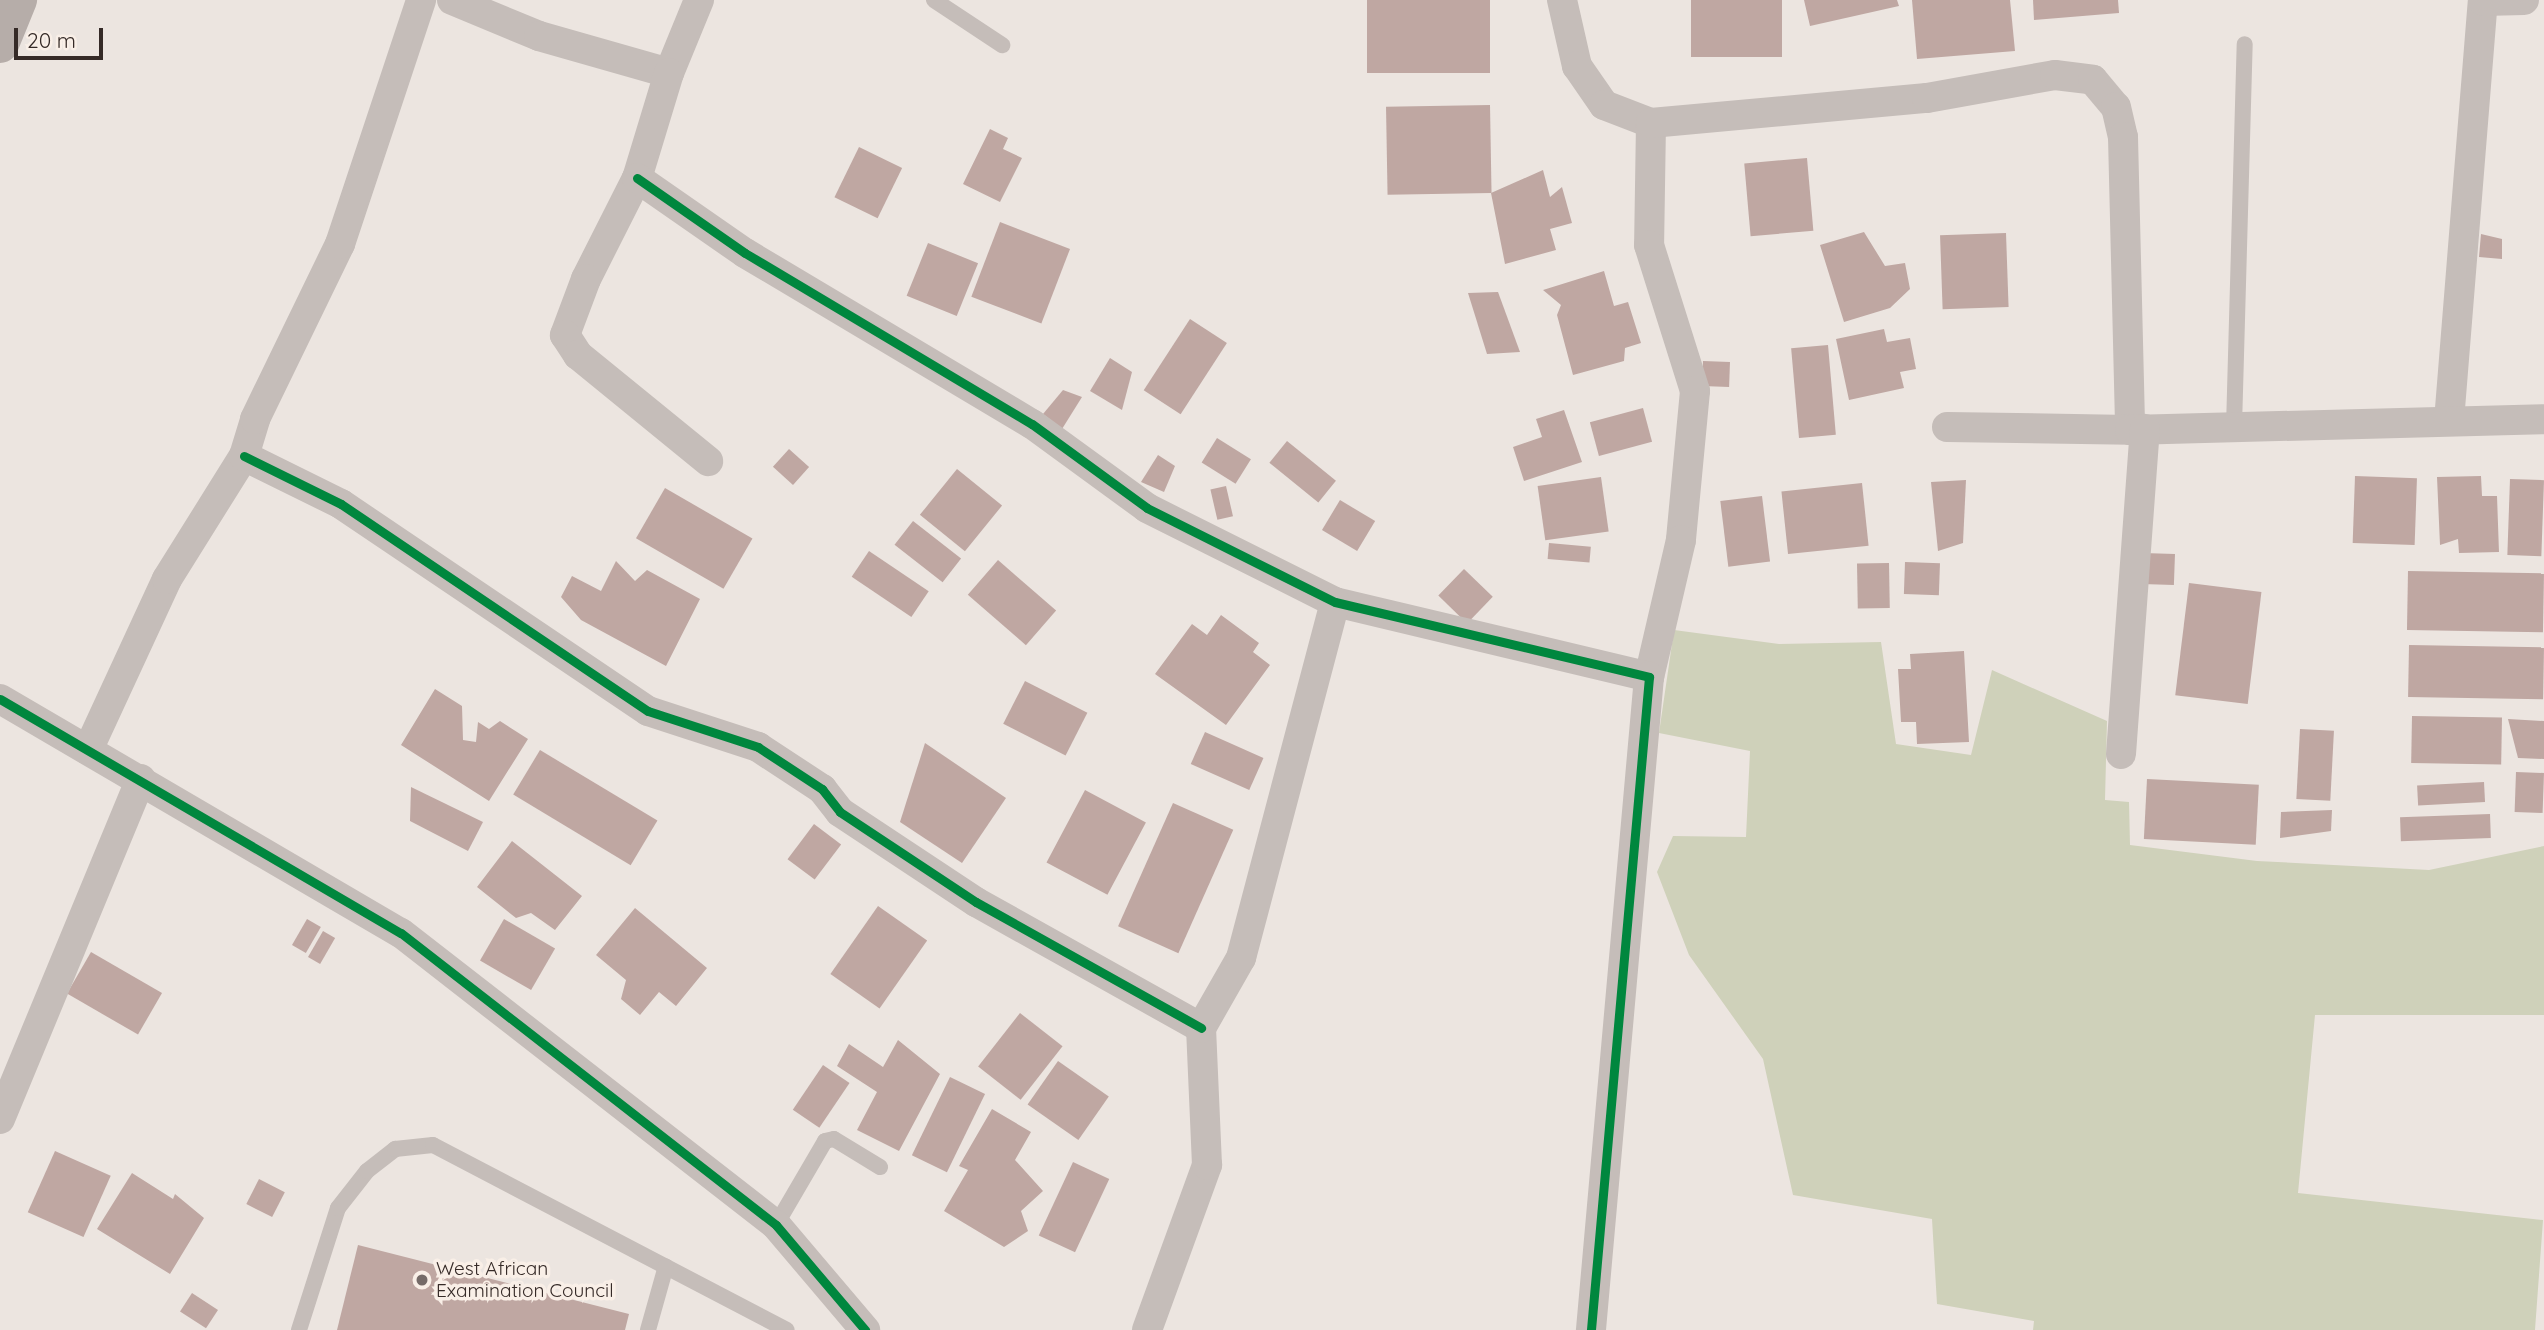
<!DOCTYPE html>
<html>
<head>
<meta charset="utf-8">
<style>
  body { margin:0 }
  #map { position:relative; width:2544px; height:1330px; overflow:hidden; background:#ece5e0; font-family:Quicksand,sans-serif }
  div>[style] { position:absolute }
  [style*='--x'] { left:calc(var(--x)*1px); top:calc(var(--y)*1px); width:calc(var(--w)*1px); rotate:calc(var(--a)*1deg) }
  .green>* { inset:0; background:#cfd1ba }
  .building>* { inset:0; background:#bfa7a2; transform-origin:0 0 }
  .lane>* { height:16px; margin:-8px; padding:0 8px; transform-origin:8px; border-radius:8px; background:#c5bdb9 }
  .street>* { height:30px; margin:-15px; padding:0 15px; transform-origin:15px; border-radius:15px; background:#c5bdb9 }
  .secondary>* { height:38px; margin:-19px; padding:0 19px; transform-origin:19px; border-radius:19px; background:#b6ada9 }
  .cycleway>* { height:9px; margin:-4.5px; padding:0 4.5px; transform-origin:4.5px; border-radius:4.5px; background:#00873e }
  .dots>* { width:19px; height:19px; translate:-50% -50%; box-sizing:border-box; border:4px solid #f9efe7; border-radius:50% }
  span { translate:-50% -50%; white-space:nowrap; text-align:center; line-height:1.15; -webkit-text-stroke:7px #f9efe7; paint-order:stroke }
  .poi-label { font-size:19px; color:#352a27 }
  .left { translate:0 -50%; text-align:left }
  .scale { position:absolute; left:14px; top:28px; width:89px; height:32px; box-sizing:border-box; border:4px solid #352a27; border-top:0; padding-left:9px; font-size:21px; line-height:24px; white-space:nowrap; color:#352a27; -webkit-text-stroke:5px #f9efe7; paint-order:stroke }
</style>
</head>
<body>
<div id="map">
  <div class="green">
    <i style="clip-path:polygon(1674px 630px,1779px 644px,1881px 642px,1896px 744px,1971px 755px,1992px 670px,2107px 721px,2105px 800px,2129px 802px,2130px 845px,2257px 861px,2429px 870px,2544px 846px,2544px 1015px,2315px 1015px,2298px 1193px,2543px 1220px,2535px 1330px,2033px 1330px,2034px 1321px,1937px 1304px,1932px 1219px,1793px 1195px,1763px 1059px,1689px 955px,1657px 872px,1673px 836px,1746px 837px,1750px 751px,1659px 733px)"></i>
  </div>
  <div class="building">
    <i style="left:1367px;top:0;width:123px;height:73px"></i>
    <i style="left:1691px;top:0;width:91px;height:57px"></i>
    <i style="clip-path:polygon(1804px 0,1897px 0,1899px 6px,1810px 26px)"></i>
    <i style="clip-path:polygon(1912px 0,2010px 0,2015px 51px,1917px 59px)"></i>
    <i style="clip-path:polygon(2033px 0,2118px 0,2119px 13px,2034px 20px)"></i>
    <i style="left:1490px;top:105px;width:88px;height:104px;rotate:89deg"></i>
    <i style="clip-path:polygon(990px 129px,1008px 138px,1003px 149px,1022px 158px,1000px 202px,963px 184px)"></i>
    <i style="left:859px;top:147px;width:48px;height:56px;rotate:26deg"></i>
    <i style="left:1807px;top:158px;width:73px;height:63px;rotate:85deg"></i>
    <i style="clip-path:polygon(1543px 170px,1550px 197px,1562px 187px,1572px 223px,1550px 229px,1556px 250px,1505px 264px,1491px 193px)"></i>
    <i style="left:1000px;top:222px;width:75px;height:80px;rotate:21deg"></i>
    <i style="clip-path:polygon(1864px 232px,1885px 266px,1905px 263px,1910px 289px,1890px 308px,1844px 322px,1820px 245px)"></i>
    <i style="left:2006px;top:233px;width:74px;height:66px;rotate:88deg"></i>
    <i style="clip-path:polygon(2481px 234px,2502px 239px,2502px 259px,2479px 257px)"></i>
    <i style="left:928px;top:243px;width:54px;height:57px;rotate:22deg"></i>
    <i style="clip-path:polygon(1604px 271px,1614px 306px,1628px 302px,1641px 343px,1625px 348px,1624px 361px,1573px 375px,1557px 315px,1561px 305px,1543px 290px)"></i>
    <i style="clip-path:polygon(1498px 292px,1520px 352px,1487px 354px,1468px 293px)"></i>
    <i style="left:1190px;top:319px;width:44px;height:85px;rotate:33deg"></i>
    <i style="clip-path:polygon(1884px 329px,1887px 342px,1910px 338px,1916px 369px,1900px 372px,1904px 388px,1849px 400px,1836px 339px)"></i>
    <i style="left:1828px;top:345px;width:90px;height:37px;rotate:85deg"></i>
    <i style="clip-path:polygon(1110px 358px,1132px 372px,1122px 410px,1090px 391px)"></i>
    <i style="left:1703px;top:361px;width:27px;height:25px;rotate:2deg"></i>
    <i style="clip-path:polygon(1063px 390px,1082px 397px,1062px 429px,1043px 414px)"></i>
    <i style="left:1643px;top:408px;width:35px;height:55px;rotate:75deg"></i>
    <i style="clip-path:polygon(1564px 410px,1582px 462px,1524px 481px,1513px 447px,1542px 437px,1536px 419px)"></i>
    <i style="left:1217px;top:438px;width:40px;height:29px;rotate:32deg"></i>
    <i style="left:1287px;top:441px;width:63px;height:28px;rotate:39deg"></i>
    <i style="left:789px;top:449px;width:27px;height:24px;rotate:42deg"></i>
    <i style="clip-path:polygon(1158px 455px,1175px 466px,1164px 492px,1141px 482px)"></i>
    <i style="left:957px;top:469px;width:58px;height:59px;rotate:39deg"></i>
    <i style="left:2355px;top:476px;width:62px;height:67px;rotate:2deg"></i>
    <i style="clip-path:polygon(2481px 476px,2482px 496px,2497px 496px,2499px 552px,2459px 553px,2458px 539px,2440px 545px,2437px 477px)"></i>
    <i style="left:1601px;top:477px;width:55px;height:64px;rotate:82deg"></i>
    <i style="left:2510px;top:479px;width:34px;height:76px;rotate:2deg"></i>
    <i style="clip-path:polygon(1966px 480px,1963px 543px,1938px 551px,1931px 482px)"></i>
    <i style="left:1862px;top:483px;width:63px;height:81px;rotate:84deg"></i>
    <i style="left:1226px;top:486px;width:31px;height:16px;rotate:77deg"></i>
    <i style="left:665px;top:488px;width:101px;height:58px;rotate:30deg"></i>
    <i style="left:1762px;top:496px;width:66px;height:42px;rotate:83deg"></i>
    <i style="left:1340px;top:500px;width:41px;height:35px;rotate:31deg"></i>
    <i style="left:913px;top:521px;width:61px;height:30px;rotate:38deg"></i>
    <i style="left:1549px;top:543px;width:42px;height:16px;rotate:5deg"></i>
    <i style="left:869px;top:551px;width:72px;height:31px;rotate:34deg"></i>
    <i style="left:2143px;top:553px;width:32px;height:31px;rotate:2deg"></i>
    <i style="left:998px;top:560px;width:77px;height:46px;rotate:41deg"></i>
    <i style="clip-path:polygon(616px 561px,635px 581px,647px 570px,700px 599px,666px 666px,581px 620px,561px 597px,572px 576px,601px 591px)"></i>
    <i style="left:1905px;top:562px;width:35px;height:32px;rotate:2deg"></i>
    <i style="left:1889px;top:563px;width:45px;height:32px;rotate:89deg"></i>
    <i style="left:1464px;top:569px;width:40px;height:37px;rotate:44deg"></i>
    <i style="left:2408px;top:571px;width:136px;height:59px;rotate:1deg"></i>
    <i style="left:2189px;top:583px;width:73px;height:113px;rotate:7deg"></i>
    <i style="clip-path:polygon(1221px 615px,1259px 643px,1253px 652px,1270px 665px,1226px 725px,1155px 674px,1192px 624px,1207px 635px)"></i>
    <i style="left:2409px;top:645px;width:135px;height:52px;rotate:1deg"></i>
    <i style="clip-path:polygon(1964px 651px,1969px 742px,1917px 744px,1916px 722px,1901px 722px,1898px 669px,1911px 669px,1910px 654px)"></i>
    <i style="left:1025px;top:681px;width:70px;height:48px;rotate:27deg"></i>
    <i style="clip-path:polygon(435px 689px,462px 706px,463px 740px,476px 742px,478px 722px,489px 729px,500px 721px,528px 739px,489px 801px,401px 745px)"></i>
    <i style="left:2412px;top:716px;width:90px;height:47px;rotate:1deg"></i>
    <i style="clip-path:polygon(2508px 719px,2544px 721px,2544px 759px,2518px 758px)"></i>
    <i style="left:2300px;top:729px;width:34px;height:70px;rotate:3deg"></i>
    <i style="left:1205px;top:732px;width:64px;height:35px;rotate:24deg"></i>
    <i style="clip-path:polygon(925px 743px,1006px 798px,962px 863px,900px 822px)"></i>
    <i style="left:540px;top:750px;width:137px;height:52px;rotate:31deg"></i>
    <i style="left:2516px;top:772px;width:28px;height:40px;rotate:2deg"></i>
    <i style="left:2147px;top:779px;width:112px;height:60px;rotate:3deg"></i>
    <i style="left:2484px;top:782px;width:20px;height:67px;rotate:87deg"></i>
    <i style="clip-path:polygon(411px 787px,483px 822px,468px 851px,410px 821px)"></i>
    <i style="left:1085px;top:790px;width:69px;height:82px;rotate:28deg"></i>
    <i style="left:1173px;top:803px;width:66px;height:135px;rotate:24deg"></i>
    <i style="clip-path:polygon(2332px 810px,2331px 831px,2280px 838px,2281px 812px)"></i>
    <i style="left:2490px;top:814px;width:24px;height:90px;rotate:88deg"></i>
    <i style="left:814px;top:824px;width:34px;height:44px;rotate:37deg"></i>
    <i style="clip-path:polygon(512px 841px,582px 896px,555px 930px,531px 913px,516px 918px,477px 887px)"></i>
    <i style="left:878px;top:906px;width:60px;height:83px;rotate:35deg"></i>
    <i style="clip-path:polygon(635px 908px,707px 968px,676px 1006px,659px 992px,640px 1015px,621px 999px,626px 980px,596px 955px)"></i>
    <i style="left:307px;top:919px;width:16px;height:30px;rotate:30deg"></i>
    <i style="left:504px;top:919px;width:59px;height:48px;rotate:30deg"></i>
    <i style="left:323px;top:931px;width:14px;height:30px;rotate:30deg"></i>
    <i style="left:91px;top:952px;width:82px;height:48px;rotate:30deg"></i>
    <i style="left:1020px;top:1013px;width:54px;height:68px;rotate:38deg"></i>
    <i style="clip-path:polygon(898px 1040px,940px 1074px,899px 1151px,857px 1130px,877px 1092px,837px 1066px,849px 1044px,883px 1067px)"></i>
    <i style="left:1058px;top:1061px;width:62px;height:53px;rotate:35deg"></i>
    <i style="left:823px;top:1065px;width:32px;height:54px;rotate:34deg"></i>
    <i style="left:950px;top:1077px;width:39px;height:87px;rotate:26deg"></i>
    <i style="clip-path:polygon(992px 1109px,1031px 1132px,1015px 1160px,1043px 1191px,1021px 1211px,1028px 1231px,1004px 1247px,944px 1211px,968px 1170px,959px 1166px)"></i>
    <i style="left:55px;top:1151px;width:61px;height:67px;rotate:24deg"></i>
    <i style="left:1073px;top:1162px;width:40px;height:81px;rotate:25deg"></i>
    <i style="clip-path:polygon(132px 1173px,173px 1199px,175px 1194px,204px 1218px,170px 1274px,97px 1229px)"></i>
    <i style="left:259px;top:1179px;width:29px;height:28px;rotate:27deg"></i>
    <i style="clip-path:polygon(358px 1245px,629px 1314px,625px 1330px,337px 1330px)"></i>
    <i style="left:192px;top:1293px;width:31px;height:22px;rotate:33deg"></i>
  </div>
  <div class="lane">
    <i style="--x:934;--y:0;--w:82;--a:33.5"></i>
    <i style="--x:2234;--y:427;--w:383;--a:-88.4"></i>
    <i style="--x:776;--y:1225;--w:97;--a:-59.7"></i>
    <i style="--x:825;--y:1141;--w:9;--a:-13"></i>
    <i style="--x:834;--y:1139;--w:54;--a:31.3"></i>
    <i style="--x:299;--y:1330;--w:128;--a:-72.3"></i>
    <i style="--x:338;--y:1208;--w:47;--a:-51.9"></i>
    <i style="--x:367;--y:1171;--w:36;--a:-38"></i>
    <i style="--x:395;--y:1149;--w:38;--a:-6"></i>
    <i style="--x:433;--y:1145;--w:399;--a:27.6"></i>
    <i style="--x:648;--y:1330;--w:66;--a:-74.3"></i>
  </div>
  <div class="street">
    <i style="--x:452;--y:0;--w:94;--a:22.5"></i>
    <i style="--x:539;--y:36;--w:135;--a:15.9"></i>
    <i style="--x:699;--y:0;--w:79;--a:112.3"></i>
    <i style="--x:669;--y:73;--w:110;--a:106.9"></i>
    <i style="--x:637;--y:178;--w:113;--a:116.8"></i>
    <i style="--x:586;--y:279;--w:60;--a:110.6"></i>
    <i style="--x:565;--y:335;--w:24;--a:57"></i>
    <i style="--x:578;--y:355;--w:168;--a:39.2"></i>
    <i style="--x:1562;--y:0;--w:68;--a:77.2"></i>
    <i style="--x:1577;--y:66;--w:47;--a:55.3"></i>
    <i style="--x:1604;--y:105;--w:50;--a:21"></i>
    <i style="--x:1651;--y:123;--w:122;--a:90.9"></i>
    <i style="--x:1649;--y:245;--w:153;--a:72.5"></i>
    <i style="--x:1695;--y:391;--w:150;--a:95.4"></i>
    <i style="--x:1681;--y:540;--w:141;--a:103.1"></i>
    <i style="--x:1651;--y:123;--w:277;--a:-5.2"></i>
    <i style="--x:1927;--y:98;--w:130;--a:-10.2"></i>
    <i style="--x:2055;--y:75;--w:38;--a:7"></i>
    <i style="--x:2093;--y:80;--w:35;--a:50"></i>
    <i style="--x:2116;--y:107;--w:31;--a:77"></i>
    <i style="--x:2123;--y:137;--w:293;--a:88.6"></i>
    <i style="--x:637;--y:178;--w:131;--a:34.8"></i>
    <i style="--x:745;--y:253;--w:334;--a:30.8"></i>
    <i style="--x:1032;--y:424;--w:142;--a:36.1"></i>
    <i style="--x:1147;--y:508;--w:210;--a:26.6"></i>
    <i style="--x:1335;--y:602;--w:323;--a:13.4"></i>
    <i style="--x:1649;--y:677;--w:656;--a:95.08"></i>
    <i style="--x:2449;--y:421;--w:421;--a:-85.4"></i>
    <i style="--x:2483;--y:1;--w:41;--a:-1.4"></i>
    <i style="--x:1947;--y:427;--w:183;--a:0.9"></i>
    <i style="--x:2130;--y:430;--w:414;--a:-1.5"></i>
    <i style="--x:244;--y:456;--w:108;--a:26.3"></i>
    <i style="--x:341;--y:504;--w:370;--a:34"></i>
    <i style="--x:648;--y:711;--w:116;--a:18.1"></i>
    <i style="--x:758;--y:747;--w:77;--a:33.3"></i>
    <i style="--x:822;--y:789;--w:29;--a:52"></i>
    <i style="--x:840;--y:812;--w:163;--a:33.5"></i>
    <i style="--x:976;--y:902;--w:258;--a:29.2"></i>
    <i style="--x:0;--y:699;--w:464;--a:30.3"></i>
    <i style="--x:401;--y:933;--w:475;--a:37.9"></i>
    <i style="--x:776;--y:1225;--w:138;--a:49.7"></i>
    <i style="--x:88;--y:750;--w:188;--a:-65.2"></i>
    <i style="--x:167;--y:579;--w:145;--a:-58"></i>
    <i style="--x:244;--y:456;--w:39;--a:-73"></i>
    <i style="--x:255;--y:419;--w:195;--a:-64.1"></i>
    <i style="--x:340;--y:244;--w:257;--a:-71.6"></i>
    <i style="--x:2121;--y:754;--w:326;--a:-85.8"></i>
    <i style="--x:0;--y:1119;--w:368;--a:-67.5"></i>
    <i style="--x:1147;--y:1330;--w:176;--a:-70"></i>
    <i style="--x:1207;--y:1165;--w:137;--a:-92.5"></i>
    <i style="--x:1201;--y:1028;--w:81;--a:-60.3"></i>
    <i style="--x:1241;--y:958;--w:368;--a:-75.2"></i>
  </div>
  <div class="secondary">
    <i style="--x:0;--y:44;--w:48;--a:-67.8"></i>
  </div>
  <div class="cycleway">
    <i style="--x:637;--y:178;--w:131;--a:34.8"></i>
    <i style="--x:745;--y:253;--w:334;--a:30.8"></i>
    <i style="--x:1032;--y:424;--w:142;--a:36.1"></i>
    <i style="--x:1147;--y:508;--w:210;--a:26.6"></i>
    <i style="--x:1335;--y:602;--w:323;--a:13.4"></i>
    <i style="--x:1649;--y:677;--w:656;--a:95.08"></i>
    <i style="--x:244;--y:456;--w:108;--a:26.3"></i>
    <i style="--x:341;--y:504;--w:370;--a:34"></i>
    <i style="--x:648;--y:711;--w:116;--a:18.1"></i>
    <i style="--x:758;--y:747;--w:77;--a:33.3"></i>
    <i style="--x:822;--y:789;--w:29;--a:52"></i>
    <i style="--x:840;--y:812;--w:163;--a:33.5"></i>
    <i style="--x:976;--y:902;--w:258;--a:29.2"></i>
    <i style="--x:0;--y:699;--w:464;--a:30.3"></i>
    <i style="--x:401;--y:933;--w:475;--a:37.9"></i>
    <i style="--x:776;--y:1225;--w:138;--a:49.7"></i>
  </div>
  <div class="dots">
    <i style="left:422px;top:1280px;background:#756b68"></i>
  </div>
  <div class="poi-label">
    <span class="left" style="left:436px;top:1280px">West African<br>Examination Council</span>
  </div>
  <div class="scale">20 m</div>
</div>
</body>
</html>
